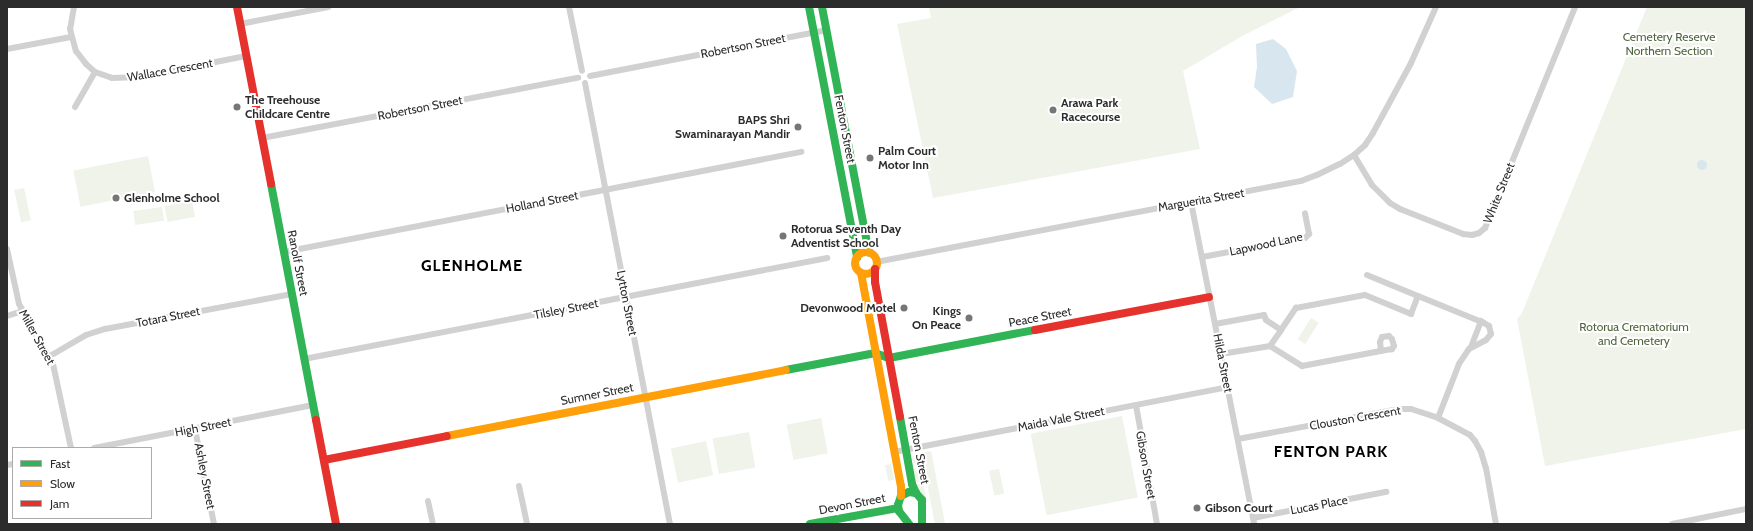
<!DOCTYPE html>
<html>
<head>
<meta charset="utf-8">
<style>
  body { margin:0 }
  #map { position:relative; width:1753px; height:531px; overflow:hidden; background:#fff; font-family:Cabin,sans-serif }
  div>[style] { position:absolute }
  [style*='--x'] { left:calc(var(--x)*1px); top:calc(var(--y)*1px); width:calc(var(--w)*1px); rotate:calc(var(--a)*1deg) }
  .green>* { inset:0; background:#eff3ea; transform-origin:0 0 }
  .water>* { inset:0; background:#d7e6ef }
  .round { border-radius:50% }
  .street>* { height:6px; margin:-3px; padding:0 3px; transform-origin:3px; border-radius:3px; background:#d1d1d1 }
  .fast>* { height:8px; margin:-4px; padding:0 4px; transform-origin:4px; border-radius:4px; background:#30b455 }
  .slow>* { height:8px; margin:-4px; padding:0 4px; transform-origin:4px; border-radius:4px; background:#ff9f0a }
  .slow>.ring { margin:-4px; padding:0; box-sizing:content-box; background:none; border:8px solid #ff9f0a; border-radius:50% }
  .jam>* { height:8px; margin:-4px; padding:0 4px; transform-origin:4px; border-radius:4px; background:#e5322d }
  .dots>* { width:11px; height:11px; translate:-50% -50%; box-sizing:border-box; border:2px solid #fff; border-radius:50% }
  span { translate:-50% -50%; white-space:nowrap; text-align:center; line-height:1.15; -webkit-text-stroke:4px #fff; paint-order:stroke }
  .park-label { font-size:12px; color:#4f643c }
  .street-label { font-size:12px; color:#2c2c2c }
  .poi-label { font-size:12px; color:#2c2c2c; font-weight:700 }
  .left { translate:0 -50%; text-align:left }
  .right { translate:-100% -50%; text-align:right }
  .district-label { font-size:16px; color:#000; font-weight:700; letter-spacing:1px }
  .frame { position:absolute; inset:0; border:8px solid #2c2c2c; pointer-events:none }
  .legend { position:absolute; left:12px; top:447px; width:140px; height:72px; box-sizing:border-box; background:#fff; border:1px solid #ababab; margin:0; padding:5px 7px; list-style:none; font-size:12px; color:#2c2c2c }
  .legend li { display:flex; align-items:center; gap:8px; height:20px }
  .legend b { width:20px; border:1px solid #ababab }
</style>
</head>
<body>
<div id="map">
  <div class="green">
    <i style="clip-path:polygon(929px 7px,1300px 7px,1244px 35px,1183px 71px,1200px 149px,933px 198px,897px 24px,931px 18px)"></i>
    <i style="clip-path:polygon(1647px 7px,1746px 7px,1746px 429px,1545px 466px,1517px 319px,1522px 313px)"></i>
    <i style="left:148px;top:156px;width:37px;height:76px;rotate:79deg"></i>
    <i style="left:24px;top:188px;width:33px;height:10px;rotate:78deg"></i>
    <i style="left:192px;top:201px;width:16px;height:28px;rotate:79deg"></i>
    <i style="left:162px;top:207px;width:14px;height:29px;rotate:82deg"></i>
    <i style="left:1311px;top:318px;width:9px;height:25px;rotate:32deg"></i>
    <i style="left:1122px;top:416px;width:83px;height:93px;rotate:79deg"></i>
    <i style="left:821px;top:418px;width:36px;height:35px;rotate:79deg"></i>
    <i style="left:749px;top:432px;width:36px;height:37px;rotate:80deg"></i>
    <i style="left:706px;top:441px;width:35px;height:36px;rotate:78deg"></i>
    <i style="left:931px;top:451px;width:74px;height:10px;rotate:79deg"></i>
    <i style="clip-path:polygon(918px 452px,923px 476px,911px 459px)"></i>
    <i style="clip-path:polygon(910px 463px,922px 479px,922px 481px,914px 483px)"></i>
    <i style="left:891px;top:464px;width:16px;height:6px;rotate:79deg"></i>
    <i style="left:999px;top:469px;width:25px;height:10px;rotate:78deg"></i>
    <i style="clip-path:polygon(923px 483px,926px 498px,925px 498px,914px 485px)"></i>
  </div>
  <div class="water">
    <i style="clip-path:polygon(1273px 39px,1286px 49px,1297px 71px,1293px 97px,1272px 104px,1254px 87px,1257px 67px,1256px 44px)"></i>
    <i class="round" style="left:1697px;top:160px;width:10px;height:10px"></i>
  </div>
  <div class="street">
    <i style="--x:74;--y:7;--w:22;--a:100"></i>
    <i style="--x:70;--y:29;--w:23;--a:75"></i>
    <i style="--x:76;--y:51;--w:16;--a:52"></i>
    <i style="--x:86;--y:64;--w:12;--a:42"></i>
    <i style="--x:95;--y:72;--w:18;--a:19"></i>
    <i style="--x:112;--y:78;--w:28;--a:-2"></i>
    <i style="--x:140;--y:77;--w:108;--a:-11.2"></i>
    <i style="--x:569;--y:7;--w:65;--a:78.5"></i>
    <i style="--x:240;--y:24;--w:90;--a:-10.9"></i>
    <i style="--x:7;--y:49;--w:65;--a:-10.6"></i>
    <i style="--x:590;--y:76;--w:240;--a:-11"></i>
    <i style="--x:585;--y:83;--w:449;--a:79.1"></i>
    <i style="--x:75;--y:107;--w:40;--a:-60.3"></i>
    <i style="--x:262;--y:138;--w:322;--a:-10.8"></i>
    <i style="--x:1354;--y:155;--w:35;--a:59"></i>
    <i style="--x:1372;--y:185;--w:25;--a:45"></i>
    <i style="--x:1390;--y:203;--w:12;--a:31"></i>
    <i style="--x:1400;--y:209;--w:68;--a:21.6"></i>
    <i style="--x:1463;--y:234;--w:9;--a:6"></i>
    <i style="--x:1472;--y:235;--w:7;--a:-16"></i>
    <i style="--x:1479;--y:233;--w:8;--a:-40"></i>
    <i style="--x:1485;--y:228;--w:239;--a:-67.8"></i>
    <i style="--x:1191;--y:202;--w:328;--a:78.9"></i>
    <i style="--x:7;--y:249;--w:56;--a:77.7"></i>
    <i style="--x:19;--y:304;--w:69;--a:60.5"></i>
    <i style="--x:53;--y:364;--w:86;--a:77.9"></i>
    <i style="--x:284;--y:252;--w:527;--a:-10.95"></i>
    <i style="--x:1202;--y:257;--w:105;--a:-10.5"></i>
    <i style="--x:1305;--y:238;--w:6;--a:-45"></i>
    <i style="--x:1309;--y:234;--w:21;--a:-101"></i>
    <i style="--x:876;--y:262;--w:433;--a:-10.8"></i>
    <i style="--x:1301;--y:181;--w:17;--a:-21"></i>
    <i style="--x:1317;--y:175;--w:25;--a:-26"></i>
    <i style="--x:1340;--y:164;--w:17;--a:-33"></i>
    <i style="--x:1354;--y:155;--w:15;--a:-42"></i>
    <i style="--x:1365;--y:145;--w:14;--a:-56"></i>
    <i style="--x:1373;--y:133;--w:80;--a:-61.5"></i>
    <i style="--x:1411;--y:63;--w:61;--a:-65.9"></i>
    <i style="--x:1367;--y:275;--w:55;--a:22.4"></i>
    <i style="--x:7;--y:316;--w:16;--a:-18"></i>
    <i style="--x:1215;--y:324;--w:50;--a:-10.4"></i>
    <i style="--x:1264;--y:315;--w:5;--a:68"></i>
    <i style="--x:1266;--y:320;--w:18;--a:34"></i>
    <i style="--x:1281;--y:330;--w:27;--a:-56"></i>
    <i style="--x:1296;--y:308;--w:70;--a:-10.7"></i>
    <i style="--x:1365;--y:295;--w:50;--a:22.4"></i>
    <i style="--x:1411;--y:314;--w:19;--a:-69"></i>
    <i style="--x:1418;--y:296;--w:71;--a:22.2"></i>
    <i style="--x:1484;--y:323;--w:6;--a:31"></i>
    <i style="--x:1489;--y:326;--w:8;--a:76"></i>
    <i style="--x:1491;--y:334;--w:8;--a:130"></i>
    <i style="--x:1486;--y:340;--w:19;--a:152"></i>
    <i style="--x:1469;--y:349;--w:18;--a:124"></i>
    <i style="--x:1459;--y:364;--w:58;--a:111.3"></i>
    <i style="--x:1270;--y:346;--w:19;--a:-55"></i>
    <i style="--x:1471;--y:347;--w:28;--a:-69"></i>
    <i style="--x:1221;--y:354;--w:50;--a:-9.3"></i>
    <i style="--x:1270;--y:346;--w:38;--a:32"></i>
    <i style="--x:1302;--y:366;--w:80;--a:-10.8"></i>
    <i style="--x:1381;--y:351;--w:9;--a:-96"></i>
    <i style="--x:1380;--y:342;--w:5;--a:-68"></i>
    <i style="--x:1382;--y:337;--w:7;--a:-8"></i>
    <i style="--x:1389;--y:336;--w:4;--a:45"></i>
    <i style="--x:1392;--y:339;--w:7;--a:74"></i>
    <i style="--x:1394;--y:346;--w:4;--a:124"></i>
    <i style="--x:1392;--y:349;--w:11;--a:170"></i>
    <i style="--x:50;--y:356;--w:42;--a:-30.3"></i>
    <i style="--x:86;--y:335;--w:20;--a:-18"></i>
    <i style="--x:105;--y:329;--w:190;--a:-10.6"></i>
    <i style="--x:304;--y:359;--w:533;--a:-10.93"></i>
    <i style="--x:1136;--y:405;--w:121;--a:80"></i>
    <i style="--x:195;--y:429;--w:97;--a:78.7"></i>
    <i style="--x:1238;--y:439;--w:164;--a:-10.6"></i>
    <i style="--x:1399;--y:409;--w:12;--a:0"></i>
    <i style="--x:1411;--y:409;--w:28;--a:18"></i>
    <i style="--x:1438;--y:418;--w:36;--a:28"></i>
    <i style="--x:1470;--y:435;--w:8;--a:50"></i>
    <i style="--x:1475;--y:441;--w:13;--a:61"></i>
    <i style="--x:1481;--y:452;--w:17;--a:73"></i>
    <i style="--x:1486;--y:468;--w:57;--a:79.9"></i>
    <i style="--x:94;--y:448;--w:223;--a:-11.1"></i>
    <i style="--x:894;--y:452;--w:340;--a:-11"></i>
    <i style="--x:7;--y:465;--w:6;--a:-9"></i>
    <i style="--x:519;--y:486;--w:39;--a:78"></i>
    <i style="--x:428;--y:501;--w:24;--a:78"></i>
    <i style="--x:1253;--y:518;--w:136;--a:-11.1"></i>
    <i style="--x:1672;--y:524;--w:76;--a:-11.5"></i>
  </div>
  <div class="fast">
    <i style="--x:809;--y:7;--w:255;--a:79.1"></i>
    <i style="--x:822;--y:7;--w:250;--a:79.2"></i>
    <i style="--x:271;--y:184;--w:240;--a:79.2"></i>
    <i style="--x:786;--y:370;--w:91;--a:-10.8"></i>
    <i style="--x:875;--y:353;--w:15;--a:20"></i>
    <i style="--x:889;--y:358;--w:149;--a:-10.9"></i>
    <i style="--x:900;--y:417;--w:68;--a:79.8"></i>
    <i style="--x:912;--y:484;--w:10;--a:66"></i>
    <i style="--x:810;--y:524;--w:89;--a:-10.3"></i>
    <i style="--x:909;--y:524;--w:16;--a:-128"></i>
    <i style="--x:899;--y:511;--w:6;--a:-99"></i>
    <i style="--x:898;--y:505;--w:9;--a:-72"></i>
    <i style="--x:901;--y:496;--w:9;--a:-27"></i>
    <i style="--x:909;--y:492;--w:7;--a:8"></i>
    <i style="--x:916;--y:493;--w:9;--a:49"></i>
    <i style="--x:922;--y:500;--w:24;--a:90"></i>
  </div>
  <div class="slow">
    <i class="ring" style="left:855px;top:252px;width:14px;height:14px"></i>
    <i style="--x:861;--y:273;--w:217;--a:79.4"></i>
    <i style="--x:901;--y:486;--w:10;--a:90"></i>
    <i style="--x:447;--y:436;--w:345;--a:-11"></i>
  </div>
  <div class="jam">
    <i style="--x:237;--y:7;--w:180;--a:79.1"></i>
    <i style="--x:875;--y:269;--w:13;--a:90"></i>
    <i style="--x:875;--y:282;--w:137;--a:79.5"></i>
    <i style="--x:1035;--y:330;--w:177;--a:-10.7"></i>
    <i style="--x:316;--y:420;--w:106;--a:79.1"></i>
    <i style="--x:324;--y:460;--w:125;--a:-11"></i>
  </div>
  <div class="dots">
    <i style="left:237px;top:107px;background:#767676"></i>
    <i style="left:1053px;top:110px;background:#767676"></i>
    <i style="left:798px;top:127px;background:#767676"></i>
    <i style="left:870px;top:158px;background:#767676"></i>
    <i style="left:116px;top:198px;background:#767676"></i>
    <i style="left:783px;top:236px;background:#767676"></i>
    <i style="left:904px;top:308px;background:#767676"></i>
    <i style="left:969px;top:318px;background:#767676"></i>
    <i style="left:1197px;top:508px;background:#767676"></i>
  </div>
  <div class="park-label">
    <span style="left:1669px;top:44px">Cemetery Reserve<br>Northern Section</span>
    <span style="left:1634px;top:334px">Rotorua Crematorium<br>and Cemetery</span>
  </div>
  <div class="street-label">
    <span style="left:743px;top:46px;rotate:-11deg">Robertson Street</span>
    <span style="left:170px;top:70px;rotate:-10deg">Wallace Crescent</span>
    <span style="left:420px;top:108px;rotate:-11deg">Robertson Street</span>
    <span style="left:845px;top:129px;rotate:79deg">Fenton Street</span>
    <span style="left:1499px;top:193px;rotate:-68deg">White Street</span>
    <span style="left:1201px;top:200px;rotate:-10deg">Marguerita Street</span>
    <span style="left:542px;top:202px;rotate:-11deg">Holland Street</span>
    <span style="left:1266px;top:244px;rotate:-12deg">Lapwood Lane</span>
    <span style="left:298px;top:263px;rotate:79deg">Ranolf Street</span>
    <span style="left:627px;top:303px;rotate:79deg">Lytton Street</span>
    <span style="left:566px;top:309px;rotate:-11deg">Tilsley Street</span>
    <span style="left:168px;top:317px;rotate:-11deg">Totara Street</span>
    <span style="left:1040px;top:317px;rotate:-11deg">Peace Street</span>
    <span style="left:37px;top:337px;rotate:61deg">Miller Street</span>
    <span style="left:1223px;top:363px;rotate:79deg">Hilda Street</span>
    <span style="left:597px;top:394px;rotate:-11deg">Sumner Street</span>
    <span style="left:1355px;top:418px;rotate:-10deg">Clouston Crescent</span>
    <span style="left:1061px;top:419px;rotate:-11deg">Maida Vale Street</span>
    <span style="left:203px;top:427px;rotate:-11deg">High Street</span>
    <span style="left:919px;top:450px;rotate:79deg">Fenton Street</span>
    <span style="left:1146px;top:465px;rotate:80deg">Gibson Street</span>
    <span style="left:205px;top:476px;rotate:79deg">Ashley Street</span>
    <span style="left:852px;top:504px;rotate:-11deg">Devon Street</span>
    <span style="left:1319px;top:505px;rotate:-11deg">Lucas Place</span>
  </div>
  <div class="poi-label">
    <span class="left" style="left:245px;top:107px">The Treehouse<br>Childcare Centre</span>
    <span class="left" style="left:1061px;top:110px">Arawa Park<br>Racecourse</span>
    <span class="right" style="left:790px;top:127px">BAPS Shri<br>Swaminarayan Mandir</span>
    <span class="left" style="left:878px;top:158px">Palm Court<br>Motor Inn</span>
    <span class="left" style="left:124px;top:198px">Glenholme School</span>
    <span class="left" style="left:791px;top:236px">Rotorua Seventh Day<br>Adventist School</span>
    <span class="right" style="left:896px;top:308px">Devonwood Motel</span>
    <span class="right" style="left:961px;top:318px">Kings<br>On Peace</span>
    <span class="left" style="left:1205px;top:508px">Gibson Court</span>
  </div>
  <div class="district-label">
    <span style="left:472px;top:266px">GLENHOLME</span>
    <span style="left:1331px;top:452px">FENTON PARK</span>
  </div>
  <div class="frame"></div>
  <ul class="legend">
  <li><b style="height:5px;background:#30b455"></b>Fast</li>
  <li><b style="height:5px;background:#ff9f0a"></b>Slow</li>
  <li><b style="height:5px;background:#e5322d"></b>Jam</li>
  </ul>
</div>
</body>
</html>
